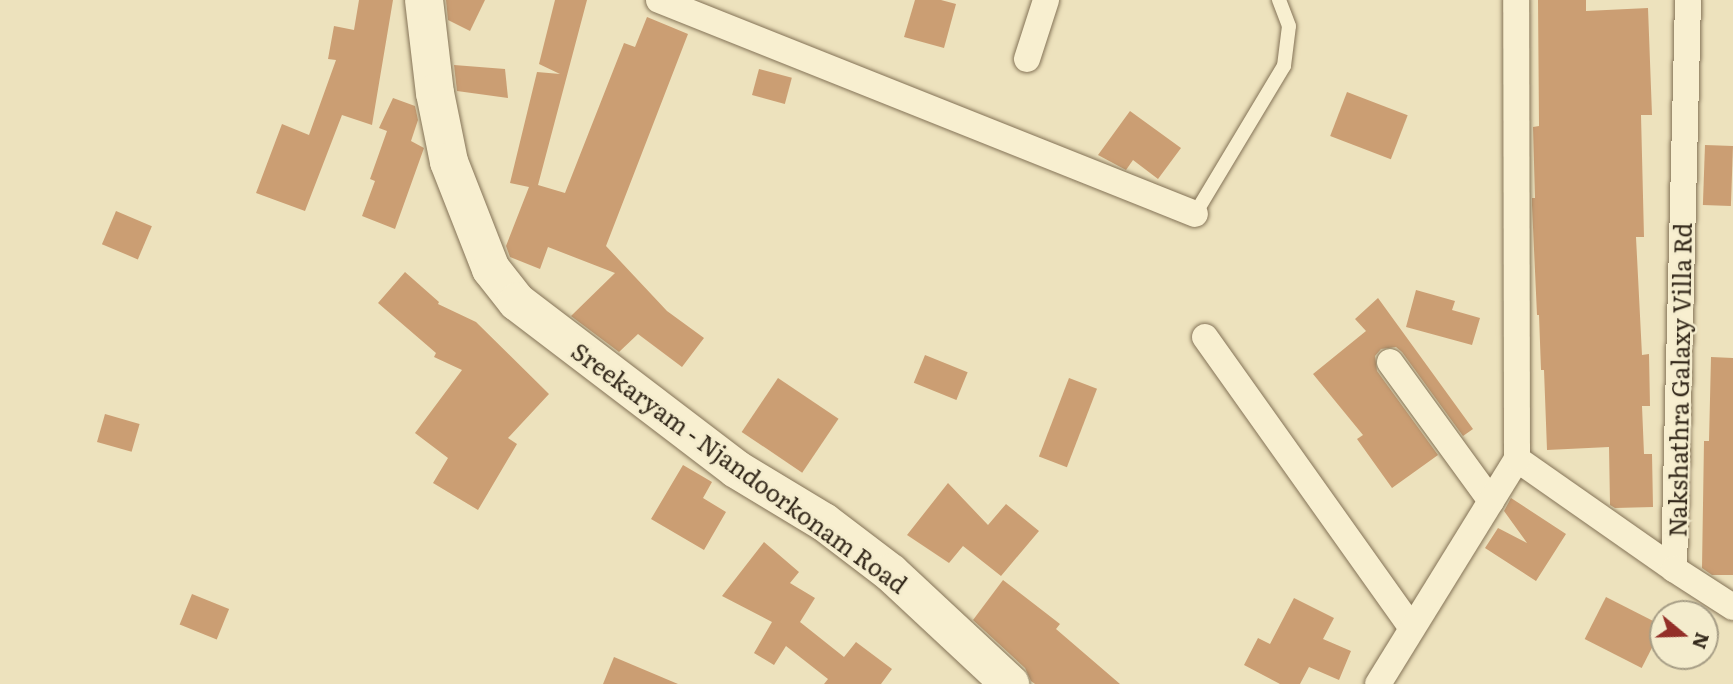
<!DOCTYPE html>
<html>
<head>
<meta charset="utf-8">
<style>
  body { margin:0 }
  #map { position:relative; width:1733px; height:684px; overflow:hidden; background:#ede2bd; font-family:Literata,serif }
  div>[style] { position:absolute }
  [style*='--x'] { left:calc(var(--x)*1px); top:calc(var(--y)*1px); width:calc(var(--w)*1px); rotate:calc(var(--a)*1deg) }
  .building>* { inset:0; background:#cb9e73; transform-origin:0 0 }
  .roads { filter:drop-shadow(0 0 2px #847357) drop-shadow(0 0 2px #847357) }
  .service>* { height:14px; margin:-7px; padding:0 7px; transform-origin:7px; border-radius:7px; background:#f8efd0 }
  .minor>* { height:26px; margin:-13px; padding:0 13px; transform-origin:13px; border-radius:13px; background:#f8efd0 }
  .secondary>* { height:38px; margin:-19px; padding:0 19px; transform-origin:19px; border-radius:19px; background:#f8efd0 }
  span { translate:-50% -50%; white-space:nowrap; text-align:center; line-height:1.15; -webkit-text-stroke:5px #f4eccd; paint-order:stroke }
  .street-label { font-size:24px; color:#34291b }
  .north { position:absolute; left:1649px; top:600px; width:70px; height:70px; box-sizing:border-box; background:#f4eccd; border:2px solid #a79e86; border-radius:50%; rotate:109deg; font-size:19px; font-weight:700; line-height:28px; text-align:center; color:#34291b }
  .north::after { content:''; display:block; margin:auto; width:24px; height:32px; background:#932f28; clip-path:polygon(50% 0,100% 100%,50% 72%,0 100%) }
</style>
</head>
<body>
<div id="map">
  <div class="building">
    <i style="clip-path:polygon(359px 0,393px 0,372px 125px,342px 115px,305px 211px,256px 193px,282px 124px,309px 135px,336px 60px,328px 59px,334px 26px,354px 30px)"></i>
    <i style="clip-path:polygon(446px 0,485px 0,470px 31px,448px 20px)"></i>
    <i style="clip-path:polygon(555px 0,587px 0,538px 185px,565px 193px,624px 43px,635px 47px,647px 17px,688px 34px,606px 246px,667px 311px,704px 338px,682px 367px,638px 334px,619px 352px,571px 316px,615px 273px,548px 247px,540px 269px,510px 257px,506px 246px,529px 187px,510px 183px,537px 72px,560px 74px,539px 64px)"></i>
    <i style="clip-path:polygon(915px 0,941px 0,956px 4px,944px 48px,904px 37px)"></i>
    <i style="clip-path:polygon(1538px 0,1586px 0,1586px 11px,1648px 8px,1652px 115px,1641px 115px,1644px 237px,1636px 237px,1642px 355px,1649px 354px,1650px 406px,1642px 406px,1644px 454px,1652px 454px,1653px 507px,1615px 508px,1610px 505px,1609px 447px,1547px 450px,1544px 370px,1541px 370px,1539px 315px,1537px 315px,1532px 205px,1532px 198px,1535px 198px,1533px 127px,1539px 126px)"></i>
    <i style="clip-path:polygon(454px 65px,505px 69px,508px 98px,457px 91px)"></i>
    <i style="left:759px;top:69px;width:34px;height:27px;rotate:15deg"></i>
    <i style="left:1347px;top:92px;width:65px;height:47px;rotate:21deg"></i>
    <i style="clip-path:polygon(393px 98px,415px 106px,418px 120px,411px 141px,424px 148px,395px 229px,362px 216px,375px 181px,370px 179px,387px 131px,379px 128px)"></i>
    <i style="clip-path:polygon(1130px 111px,1181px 148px,1158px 179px,1133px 160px,1126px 170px,1098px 155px)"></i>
    <i style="left:1705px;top:145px;width:28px;height:60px;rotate:2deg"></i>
    <i style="left:116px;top:211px;width:39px;height:36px;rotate:23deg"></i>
    <i style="clip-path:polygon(405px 272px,439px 302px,438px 304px,476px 322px,549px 394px,508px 438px,517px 444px,478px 510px,433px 483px,448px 458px,415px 433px,462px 370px,434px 357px,436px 353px,378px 303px)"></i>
    <i style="clip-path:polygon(1416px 290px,1455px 301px,1452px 310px,1480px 318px,1472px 345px,1406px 327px)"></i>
    <i style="clip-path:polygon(1378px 298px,1473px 429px,1463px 436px,1402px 352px,1396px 347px,1381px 349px,1375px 356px,1377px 371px,1438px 455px,1392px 488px,1357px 439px,1363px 435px,1313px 374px,1366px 331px,1355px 319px)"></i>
    <i style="left:925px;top:355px;width:46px;height:30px;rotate:22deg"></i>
    <i style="clip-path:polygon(1711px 357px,1733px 358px,1733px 575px,1712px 575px,1702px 568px,1704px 441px,1709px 441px)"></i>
    <i style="left:778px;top:378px;width:73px;height:65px;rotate:34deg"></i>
    <i style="left:1069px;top:378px;width:30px;height:84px;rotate:21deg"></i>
    <i style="left:105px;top:414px;width:36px;height:29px;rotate:16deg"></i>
    <i style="clip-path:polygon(683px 465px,712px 482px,703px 498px,726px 512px,704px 550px,651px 519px)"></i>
    <i style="clip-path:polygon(948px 483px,988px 525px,1006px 504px,1039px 531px,1001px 576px,963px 546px,949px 563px,907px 535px)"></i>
    <i style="clip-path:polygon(1511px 498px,1566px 534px,1536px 581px,1485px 548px,1498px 528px,1527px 543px,1504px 511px)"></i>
    <i style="clip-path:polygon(764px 542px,799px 572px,790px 583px,815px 598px,800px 622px,844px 657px,856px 642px,892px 669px,881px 684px,824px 684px,828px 679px,786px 646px,774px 665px,754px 653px,772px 622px,722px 596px)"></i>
    <i style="clip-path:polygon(1003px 580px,1060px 624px,1056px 629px,1120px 684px,1035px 684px,1031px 681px,1025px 668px,973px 620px)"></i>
    <i style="left:192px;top:594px;width:40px;height:33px;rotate:22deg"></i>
    <i style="left:1606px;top:597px;width:64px;height:47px;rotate:27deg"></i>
    <i style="clip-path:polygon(1294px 598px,1334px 618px,1323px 639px,1351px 651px,1339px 680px,1309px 667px,1300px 684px,1280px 684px,1244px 665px,1258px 638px,1270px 644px)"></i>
    <i style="clip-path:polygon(614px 657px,678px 684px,603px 684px)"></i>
  </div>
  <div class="roads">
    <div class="service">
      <i style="--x:1195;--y:214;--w:173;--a:-59"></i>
      <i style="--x:1284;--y:66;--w:40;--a:-82.9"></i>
      <i style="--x:1289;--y:26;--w:28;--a:-111"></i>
    </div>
    <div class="minor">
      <i style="--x:659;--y:0;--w:577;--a:21.76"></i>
      <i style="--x:1027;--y:59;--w:62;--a:-72.1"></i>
      <i style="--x:1205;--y:337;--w:357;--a:54.6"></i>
      <i style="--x:1390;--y:362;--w:172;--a:54"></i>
      <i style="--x:1517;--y:459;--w:192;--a:35"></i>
      <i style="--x:1674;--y:569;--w:569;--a:-88.59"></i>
      <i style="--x:1674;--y:569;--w:70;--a:32.8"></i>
      <i style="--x:1378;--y:684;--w:264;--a:-58.3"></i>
      <i style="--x:1517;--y:459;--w:459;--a:-90.1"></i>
    </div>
    <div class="secondary">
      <i style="--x:424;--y:0;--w:94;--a:83.3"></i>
      <i style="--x:435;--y:93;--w:70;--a:78.5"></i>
      <i style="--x:449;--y:162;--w:115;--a:68.6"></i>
      <i style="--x:491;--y:269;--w:42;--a:51.8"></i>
      <i style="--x:517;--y:302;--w:275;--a:37.3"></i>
      <i style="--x:736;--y:469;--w:103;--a:31.1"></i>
      <i style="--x:824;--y:522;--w:84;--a:37.3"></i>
      <i style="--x:891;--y:573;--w:163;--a:43"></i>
    </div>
  </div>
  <div class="street-label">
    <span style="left:1679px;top:380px;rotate:-89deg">Nakshathra Galaxy Villa Rd</span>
    <span style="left:740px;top:467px;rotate:36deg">Sreekaryam - Njandoorkonam Road</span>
  </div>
  <div class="north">N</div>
</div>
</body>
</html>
